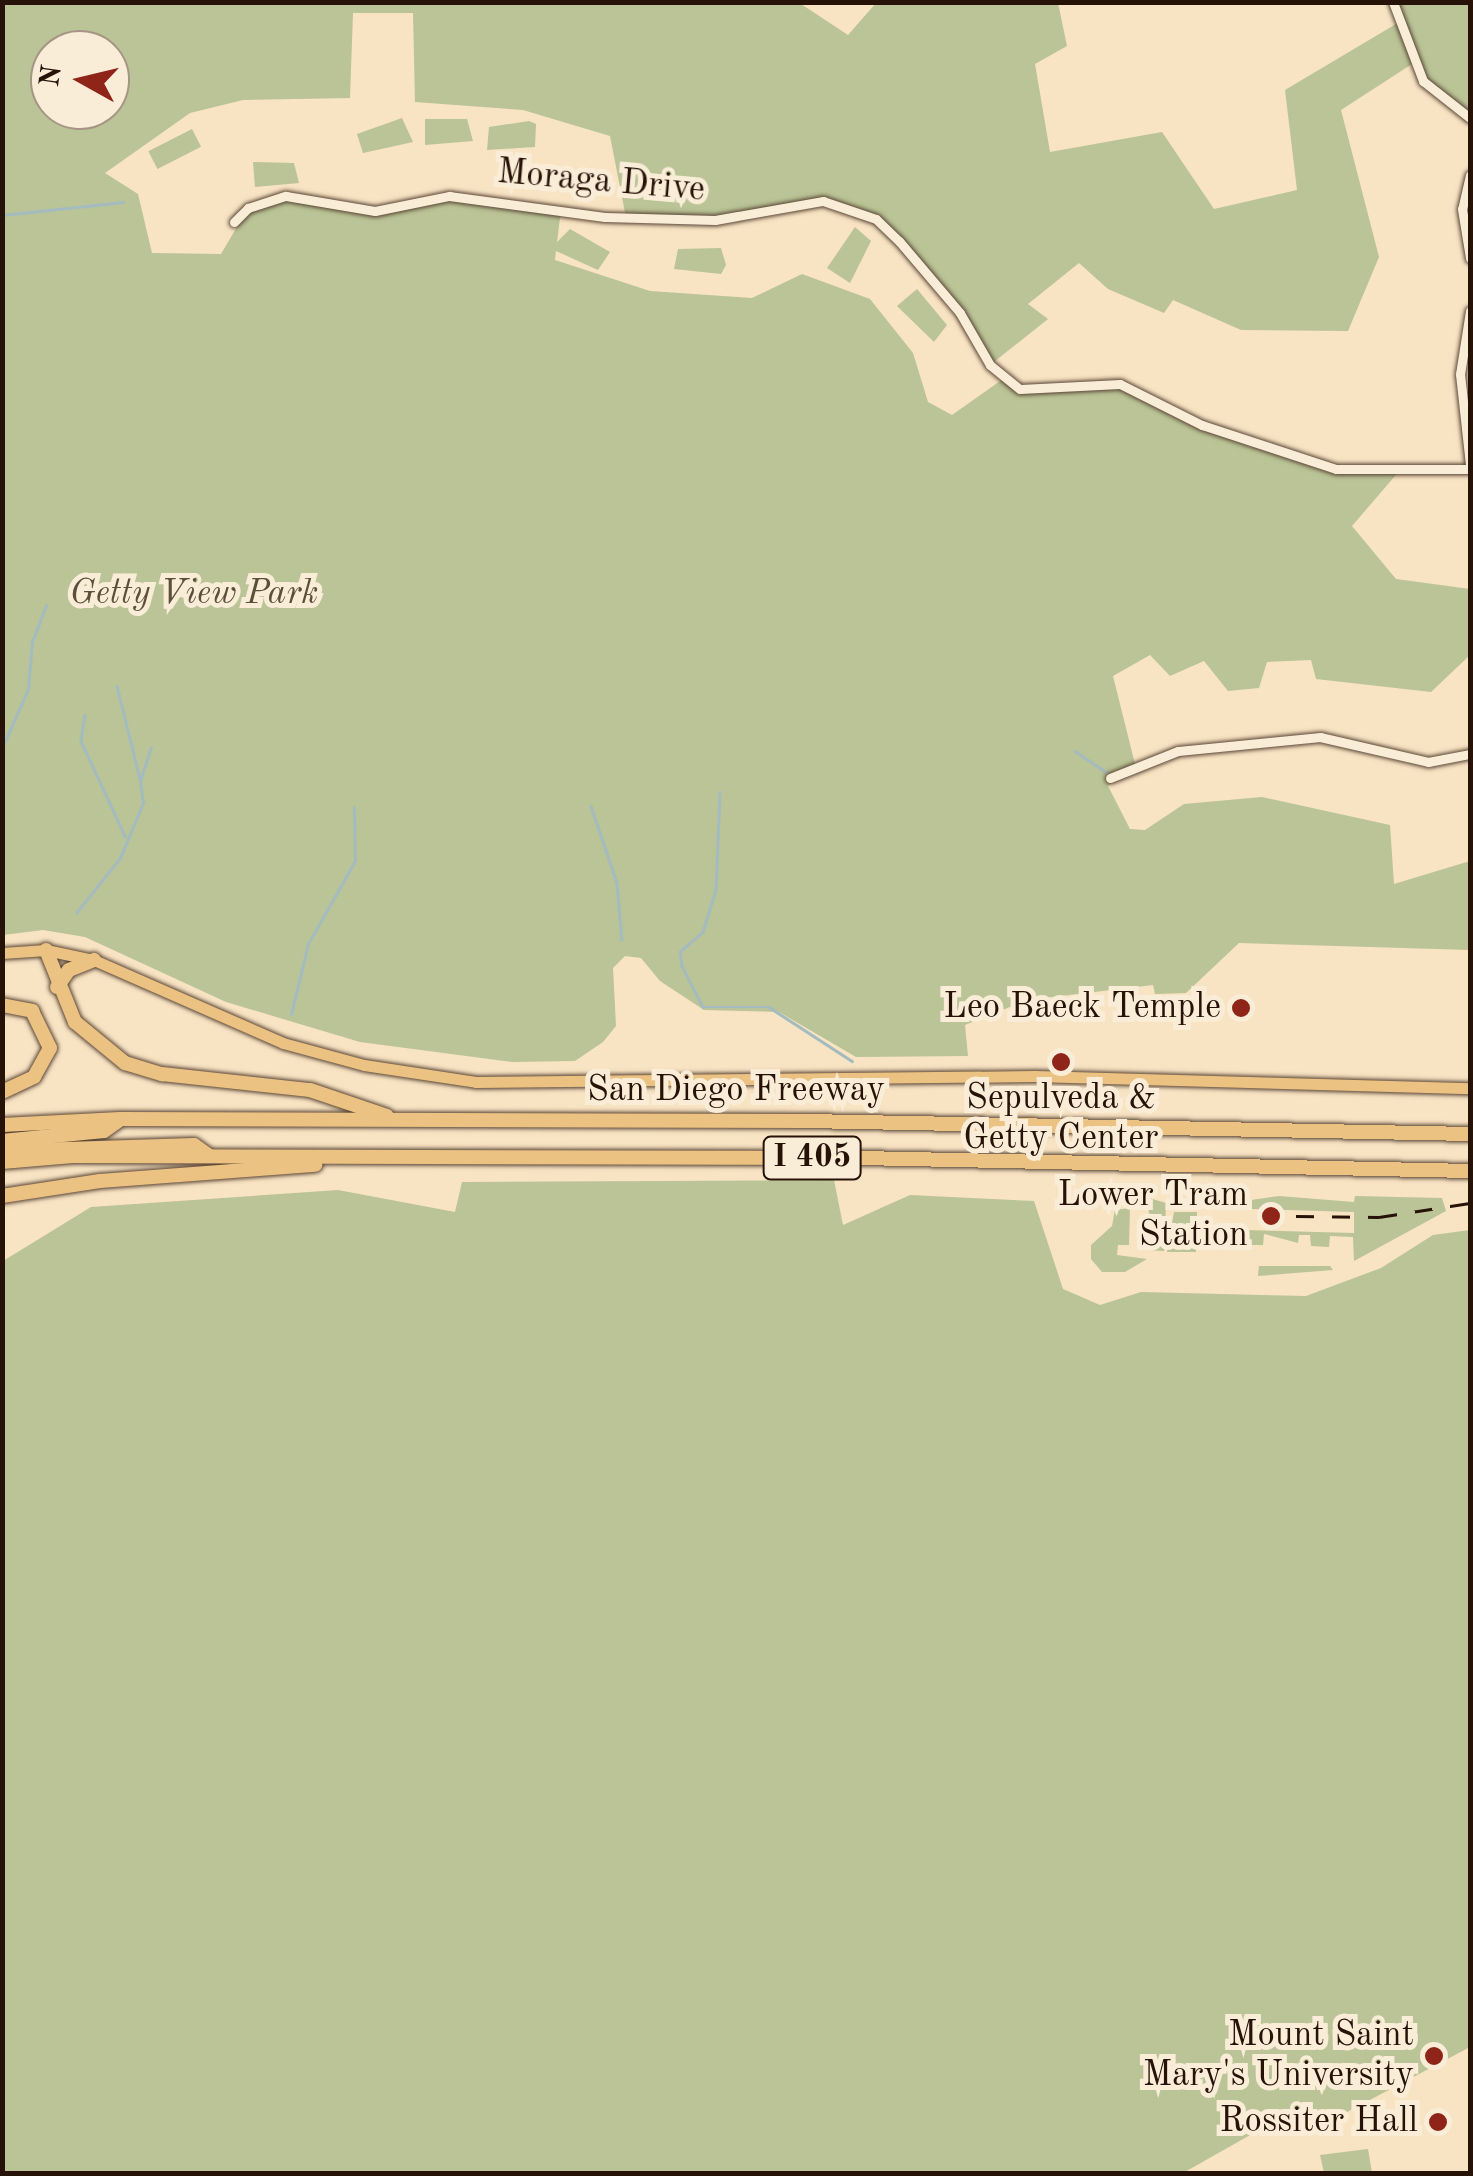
<!DOCTYPE html>
<html>
<head>
<meta charset="utf-8">
<style>
  body { margin:0 }
  #map { position:relative; width:1473px; height:2176px; overflow:hidden; background:#f8e3c3; font-family:"Old Standard TT",serif }
  div>[style] { position:absolute }
  [style*='--x'] { left:calc(var(--x)*1px); top:calc(var(--y)*1px); width:calc(var(--w)*1px); rotate:calc(var(--a)*1deg) }
  .green>* { inset:0; background:#bac496; transform-origin:0 0 }
  .stream>* { height:2.5px; margin:-1.25px; padding:0 1.25px; transform-origin:1.25px; border-radius:1.25px; background:#a4bbbf }
  .roads { filter:drop-shadow(0 0 2px #5a4636) drop-shadow(0 0 2px #5a4636) }
  .minor>* { height:9px; margin:-4.5px; padding:0 4.5px; transform-origin:4.5px; border-radius:4.5px; background:#faedd8 }
  .major>* { height:11px; margin:-5.5px; padding:0 5.5px; transform-origin:5.5px; border-radius:5.5px; background:#ecc282 }
  .highway>* { height:14px; margin:-7px; padding:0 7px; transform-origin:7px; border-radius:7px; background:#ecc282 }
  .rail>* { height:2.5px; margin-top:-1.25px; transform-origin:0; background:repeating-linear-gradient(90deg,#261207 0 18px,transparent 0 36px) }
  .dots>* { width:28px; height:28px; translate:-50% -50%; box-sizing:border-box; border:5px solid #faedd8; border-radius:50% }
  span { translate:-50% -50%; white-space:nowrap; text-align:center; line-height:1.15; -webkit-text-stroke:10px #faedd8; paint-order:stroke }
  .shield-label span { padding:2px 8px; background:#faedd8; border:2px solid; border-radius:8px; -webkit-text-stroke-width:0 }
  .shield-label { font-size:32px; color:#261207; font-weight:700 }
  .street-label { font-size:35px; color:#261207 }
  .park-label { font-size:35px; color:#5a5039; font-style:italic }
  .poi-label { font-size:35px; color:#261207 }
  .right { translate:-100% -50%; text-align:right }
  .frame { position:absolute; inset:0; border:5px solid #261207; pointer-events:none }
  .north { position:absolute; left:30px; top:30px; width:100px; height:100px; box-sizing:border-box; background:#faedd8; border:2px solid #a59584; border-radius:50%; rotate:278deg; font-size:28px; font-weight:700; line-height:40px; text-align:center; color:#261207 }
  .north::after { content:''; display:block; margin:auto; width:35px; height:45px; background:#8f2418; clip-path:polygon(50% 0,100% 100%,50% 72%,0 100%) }
</style>
</head>
<body>
<div id="map">
  <div class="green">
    <i style="clip-path:polygon(evenodd,798px 2px,848px 35px,876px 3px,1058px 3px,1067px 46px,1035px 64px,1050px 152px,1162px 132px,1214px 209px,1297px 190px,1285px 90px,1401px 21px,1393px 3px,1470px 3px,1470px 118px,1412px 64px,1341px 110px,1379px 257px,1348px 331px,1241px 330px,1173px 300px,1164px 313px,1108px 289px,1079px 263px,1028px 304px,1048px 319px,990px 365px,960px 313px,876px 219px,823px 201px,715px 220px,626px 218px,610px 136px,523px 110px,415px 102px,413px 13px,353px 13px,350px 98px,243px 100px,190px 113px,105px 173px,138px 194px,152px 253px,221px 254px,248px 208px,286px 196px,375px 211px,449px 196px,561px 210px,557px 242px,570px 229px,610px 252px,598px 270px,556px 251px,555px 260px,650px 291px,752px 298px,802px 274px,870px 299px,913px 353px,928px 402px,952px 415px,1003px 379px,1020px 389px,1106px 382px,1202px 425px,1336px 469px,1401px 469px,1352px 526px,1396px 579px,1470px 589px,1470px 655px,1431px 692px,1316px 679px,1311px 660px,1267px 662px,1259px 688px,1228px 691px,1204px 661px,1170px 676px,1150px 655px,1113px 676px,1136px 768px,1108px 786px,1130px 829px,1145px 830px,1184px 804px,1262px 797px,1390px 825px,1394px 884px,1470px 861px,1470px 950px,1239px 943px,1186px 993px,1155px 994px,1153px 985px,1027px 1000px,965px 1025px,968px 1056px,856px 1057px,779px 1012px,704px 1010px,660px 981px,641px 958px,625px 956px,613px 968px,616px 1026px,603px 1042px,575px 1061px,512px 1062px,360px 1042px,226px 1002px,85px 937px,43px 930px,3px 935px,2px 3px,798px 2px,50px 50px,110px 50px,110px 110px,50px 110px,50px 50px)"></i>
    <i style="clip-path:polygon(402px 118px,413px 142px,363px 153px,357px 134px)"></i>
    <i style="clip-path:polygon(425px 119px,467px 119px,473px 141px,425px 145px)"></i>
    <i style="clip-path:polygon(529px 121px,536px 124px,535px 147px,487px 150px,489px 127px)"></i>
    <i style="left:192px;top:129px;width:20px;height:49px;rotate:63deg"></i>
    <i style="clip-path:polygon(253px 162px,294px 163px,299px 183px,255px 187px)"></i>
    <i style="clip-path:polygon(855px 227px,871px 241px,850px 283px,827px 268px)"></i>
    <i style="clip-path:polygon(721px 248px,726px 265px,721px 274px,674px 269px,678px 249px)"></i>
    <i style="clip-path:polygon(917px 289px,947px 325px,934px 342px,897px 306px)"></i>
    <i style="clip-path:polygon(834px 1180px,843px 1225px,910px 1195px,1034px 1201px,1063px 1289px,1100px 1305px,1141px 1292px,1306px 1296px,1381px 1268px,1433px 1235px,1470px 1230px,1470px 2047px,1317px 2128px,1259px 2130px,1183px 2173px,3px 2173px,3px 1261px,91px 1207px,338px 1190px,455px 1212px,462px 1182px)"></i>
    <i style="clip-path:polygon(1279px 1196px,1354px 1202px,1355px 1196px,1442px 1198px,1446px 1211px,1354px 1261px,1353px 1237px,1330px 1236px,1329px 1247px,1311px 1246px,1310px 1235px,1299px 1235px,1298px 1243px,1264px 1234px,1263px 1245px,1245px 1245px,1245px 1230px,1354px 1233px,1354px 1212px,1251px 1209px,1251px 1200px)"></i>
    <i style="clip-path:polygon(1149px 1198px,1166px 1203px,1164px 1251px,1148px 1250px)"></i>
    <i style="clip-path:polygon(1130px 1208px,1129px 1245px,1118px 1245px,1117px 1255px,1147px 1259px,1125px 1272px,1102px 1272px,1091px 1259px,1091px 1245px,1112px 1226px,1115px 1210px)"></i>
    <i style="clip-path:polygon(1174px 1212px,1197px 1212px,1196px 1252px,1167px 1252px)"></i>
    <i style="clip-path:polygon(1259px 1266px,1330px 1266px,1333px 1270px,1258px 1276px)"></i>
    <i style="clip-path:polygon(1368px 2149px,1372px 2173px,1324px 2173px,1320px 2155px)"></i>
  </div>
  <div class="stream">
    <i style="--x:2;--y:215;--w:122;--a:-6.1"></i>
    <i style="--x:117;--y:686;--w:96;--a:76.1"></i>
    <i style="--x:85;--y:715;--w:26;--a:99"></i>
    <i style="--x:81;--y:741;--w:105;--a:65.1"></i>
    <i style="--x:2;--y:748;--w:64;--a:-66.2"></i>
    <i style="--x:28;--y:689;--w:47;--a:-85.1"></i>
    <i style="--x:32;--y:642;--w:39;--a:-69"></i>
    <i style="--x:1075;--y:751;--w:37;--a:34"></i>
    <i style="--x:720;--y:792;--w:98;--a:92.3"></i>
    <i style="--x:716;--y:890;--w:44;--a:107.2"></i>
    <i style="--x:703;--y:932;--w:30;--a:139"></i>
    <i style="--x:680;--y:952;--w:14;--a:82"></i>
    <i style="--x:682;--y:966;--w:46;--a:62.9"></i>
    <i style="--x:703;--y:1007;--w:66;--a:0"></i>
    <i style="--x:769;--y:1007;--w:99;--a:33"></i>
    <i style="--x:591;--y:806;--w:81;--a:71.3"></i>
    <i style="--x:617;--y:883;--w:57;--a:85"></i>
    <i style="--x:76;--y:913;--w:70;--a:-51.3"></i>
    <i style="--x:120;--y:858;--w:60;--a:-67.3"></i>
    <i style="--x:143;--y:803;--w:22;--a:-98"></i>
    <i style="--x:140;--y:781;--w:35;--a:-72"></i>
    <i style="--x:291;--y:1014;--w:72;--a:-76.3"></i>
    <i style="--x:308;--y:944;--w:95;--a:-60.5"></i>
    <i style="--x:355;--y:861;--w:53;--a:-91.1"></i>
  </div>
  <div class="roads">
    <div class="minor">
      <i style="--x:1393;--y:2;--w:85;--a:69.2"></i>
      <i style="--x:1423;--y:81;--w:60;--a:38.2"></i>
      <i style="--x:1470;--y:175;--w:35;--a:103"></i>
      <i style="--x:1462;--y:209;--w:50;--a:80.7"></i>
      <i style="--x:234;--y:222;--w:20;--a:-45"></i>
      <i style="--x:248;--y:208;--w:40;--a:-18"></i>
      <i style="--x:286;--y:196;--w:90;--a:9.6"></i>
      <i style="--x:375;--y:211;--w:76;--a:-11.5"></i>
      <i style="--x:449;--y:196;--w:157;--a:7.7"></i>
      <i style="--x:605;--y:217;--w:110;--a:1.6"></i>
      <i style="--x:715;--y:220;--w:110;--a:-10"></i>
      <i style="--x:823;--y:201;--w:56;--a:18.8"></i>
      <i style="--x:876;--y:219;--w:32;--a:44"></i>
      <i style="--x:899;--y:241;--w:94;--a:49.7"></i>
      <i style="--x:960;--y:313;--w:60;--a:60"></i>
      <i style="--x:990;--y:365;--w:38;--a:39"></i>
      <i style="--x:1020;--y:389;--w:100;--a:-2.9"></i>
      <i style="--x:1120;--y:384;--w:92;--a:26.6"></i>
      <i style="--x:1202;--y:425;--w:141;--a:18.2"></i>
      <i style="--x:1336;--y:469;--w:134;--a:0"></i>
      <i style="--x:1470;--y:311;--w:64;--a:99"></i>
      <i style="--x:1460;--y:374;--w:91;--a:83.7"></i>
      <i style="--x:1110;--y:778;--w:73;--a:-21.7"></i>
      <i style="--x:1178;--y:751;--w:143;--a:-5.6"></i>
      <i style="--x:1320;--y:737;--w:111;--a:13"></i>
      <i style="--x:1428;--y:762;--w:43;--a:-10.8"></i>
    </div>
    <div class="major">
      <i style="--x:2;--y:953;--w:44;--a:-3.9"></i>
      <i style="--x:46;--y:950;--w:49;--a:11.8"></i>
      <i style="--x:94;--y:960;--w:206;--a:23.7"></i>
      <i style="--x:283;--y:1043;--w:84;--a:15.2"></i>
      <i style="--x:364;--y:1065;--w:113;--a:8.6"></i>
      <i style="--x:476;--y:1082;--w:559;--a:-0.61"></i>
      <i style="--x:1035;--y:1076;--w:435;--a:1.6"></i>
    </div>
    <div class="highway">
      <i style="--x:46;--y:950;--w:78;--a:68.1"></i>
      <i style="--x:75;--y:1022;--w:65;--a:39.4"></i>
      <i style="--x:125;--y:1063;--w:39;--a:17"></i>
      <i style="--x:162;--y:1074;--w:149;--a:6.2"></i>
      <i style="--x:310;--y:1090;--w:81;--a:18.7"></i>
      <i style="--x:57;--y:987;--w:21;--a:-55"></i>
      <i style="--x:69;--y:970;--w:27;--a:-22"></i>
      <i style="--x:2;--y:1005;--w:31;--a:11"></i>
      <i style="--x:32;--y:1011;--w:41;--a:64.1"></i>
      <i style="--x:50;--y:1048;--w:33;--a:119"></i>
      <i style="--x:34;--y:1077;--w:35;--a:155"></i>
      <i style="--x:2;--y:1125;--w:118;--a:-2.9"></i>
      <i style="--x:120;--y:1119;--w:686;--a:0.17"></i>
      <i style="--x:806;--y:1121;--w:664;--a:1.12"></i>
      <i style="--x:2;--y:1141;--w:102;--a:-5.6"></i>
      <i style="--x:104;--y:1131;--w:19;--a:-35"></i>
      <i style="--x:2;--y:1151;--w:192;--a:-1.8"></i>
      <i style="--x:194;--y:1145;--w:19;--a:35"></i>
      <i style="--x:2;--y:1162;--w:71;--a:-4.8"></i>
      <i style="--x:73;--y:1156;--w:787;--a:0.15"></i>
      <i style="--x:860;--y:1158;--w:610;--a:1.22"></i>
      <i style="--x:2;--y:1196;--w:99;--a:-8.7"></i>
      <i style="--x:100;--y:1181;--w:216;--a:-4.3"></i>
    </div>
  </div>
  <div class="rail">
    <i style="--x:1296;--y:1216;--w:83;--a:0.7"></i>
    <i style="--x:1379;--y:1217;--w:92;--a:-8.7"></i>
  </div>
  <div class="dots">
    <i style="left:1241px;top:1008px;background:#8f2418"></i>
    <i style="left:1061px;top:1062px;background:#8f2418"></i>
    <i style="left:1271px;top:1216px;background:#8f2418"></i>
    <i style="left:1434px;top:2056px;background:#8f2418"></i>
    <i style="left:1438px;top:2122px;background:#8f2418"></i>
  </div>
  <div class="shield-label">
    <span style="left:812px;top:1158px">I 405</span>
  </div>
  <div class="street-label">
    <span style="left:601px;top:182px;rotate:5deg">Moraga Drive</span>
    <span style="left:736px;top:1091px">San Diego Freeway</span>
  </div>
  <div class="park-label">
    <span style="left:194px;top:594px">Getty View Park</span>
  </div>
  <div class="poi-label">
    <span class="right" style="left:1221px;top:1008px">Leo Baeck Temple</span>
    <span style="left:1061px;top:1119px">Sepulveda &amp;<br>Getty Center</span>
    <span class="right" style="left:1248px;top:1216px">Lower Tram<br>Station</span>
    <span class="right" style="left:1414px;top:2056px">Mount Saint<br>Mary's University</span>
    <span class="right" style="left:1418px;top:2122px">Rossiter Hall</span>
  </div>
  <div class="frame"></div>
  <div class="north">N</div>
</div>
</body>
</html>
